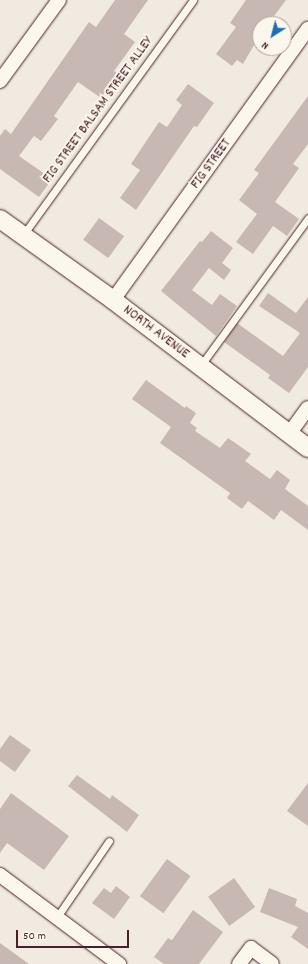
<!DOCTYPE html>
<html>
<head>
<meta charset="utf-8">
<style>
  body { margin:0 }
  #map { position:relative; width:308px; height:964px; overflow:hidden; background:#f0eae0; font-family:Dekko,sans-serif }
  div>[style] { position:absolute }
  [style*='--x'] { left:calc(var(--x)*1px); top:calc(var(--y)*1px); width:calc(var(--w)*1px); rotate:calc(var(--a)*1deg) }
  .building>* { inset:0; background:#c8b8b3; transform-origin:0 0 }
  .roads { filter:drop-shadow(0 0 1px #4a1f2b) drop-shadow(0 0 1px #4a1f2b) }
  .service>* { height:7px; margin:-3.5px; padding:0 3.5px; transform-origin:3.5px; border-radius:3.5px; background:#fbf7ec }
  .minor>* { height:14px; margin:-7px; padding:0 7px; transform-origin:7px; border-radius:7px; background:#fbf7ec }
  .tertiary>* { height:18px; margin:-9px; padding:0 9px; transform-origin:9px; border-radius:9px; background:#fbf7ec }
  span { translate:-50% -50%; white-space:nowrap; text-align:center; line-height:1.15; -webkit-text-stroke:4px #fbf7ec; paint-order:stroke }
  .street-label { font-size:14px; color:#4a1f2b }
  .north { position:absolute; left:252px; top:16px; width:40px; height:40px; box-sizing:border-box; background:#fbf7ec; border:1px solid #b4a19f; border-radius:50%; rotate:216deg; font-size:11px; font-weight:700; line-height:16px; text-align:center; color:#4a1f2b }
  .north::after { content:''; display:block; margin:auto; width:14px; height:18px; background:#1f6fb2; clip-path:polygon(50% 0,100% 100%,50% 72%,0 100%) }
  .scale { position:absolute; left:16px; top:930px; width:113px; height:18px; box-sizing:border-box; border:2px solid #4a1f2b; border-top:0; padding-left:5px; font-size:12px; line-height:14px; white-space:nowrap; color:#4a1f2b; -webkit-text-stroke:3px #fbf7ec; paint-order:stroke }
</style>
</head>
<body>
<div id="map">
  <div class="building">
    <i style="clip-path:polygon(115px 0,148px 0,124px 34px,135px 42px,114px 71px,119px 74px,101px 98px,78px 82px,54px 116px,58px 119px,41px 141px,34px 136px,19px 156px,52px 179px,39px 197px,0 169px,0 136px,5px 129px,11px 134px,89px 22px,96px 27px)"></i>
    <i style="clip-path:polygon(246px 0,286px 0,268px 24px,260px 24px,260px 35px,243px 64px,237px 60px,232px 66px,216px 54px,236px 27px,230px 23px)"></i>
    <i style="clip-path:polygon(188px 84px,214px 103px,197px 127px,194px 126px,136px 210px,120px 198px,140px 170px,131px 164px,159px 122px,167px 127px,182px 105px,176px 100px)"></i>
    <i style="clip-path:polygon(308px 96px,308px 144px,293px 164px,299px 168px,275px 202px,299px 219px,287px 236px,273px 226px,253px 254px,236px 242px,257px 214px,239px 200px,259px 173px,254px 170px)"></i>
    <i style="left:99px;top:218px;width:31px;height:27px;rotate:36deg"></i>
    <i style="clip-path:polygon(211px 231px,233px 248px,222px 263px,231px 270px,224px 280px,209px 268px,192px 290px,212px 305px,220px 294px,237px 306px,216px 336px,161px 291px,200px 241px,202px 242px)"></i>
    <i style="clip-path:polygon(268px 293px,296px 313px,308px 297px,308px 367px,289px 393px,268px 378px,270px 375px,224px 342px,237px 323px,283px 356px,300px 333px,259px 306px)"></i>
    <i style="clip-path:polygon(146px 380px,185px 408px,186px 406px,196px 413px,190px 423px,197px 428px,195px 431px,220px 448px,228px 438px,251px 454px,245px 461px,270px 479px,277px 470px,290px 480px,285px 489px,308px 506px,308px 530px,281px 510px,274px 520px,248px 501px,242px 509px,227px 498px,230px 493px,160px 443px,171px 427px,132px 399px)"></i>
    <i style="clip-path:polygon(10px 735px,31px 750px,15px 772px,0 761px,0 749px)"></i>
    <i style="clip-path:polygon(77px 775px,110px 799px,112px 795px,139px 815px,127px 832px,68px 786px)"></i>
    <i style="clip-path:polygon(308px 783px,308px 826px,287px 811px)"></i>
    <i style="clip-path:polygon(11px 793px,69px 836px,44px 870px,7px 843px,0 853px,0 809px)"></i>
    <i style="left:167px;top:859px;width:29px;height:46px;rotate:36deg"></i>
    <i style="left:234px;top:878px;width:36px;height:32px;rotate:54deg"></i>
    <i style="clip-path:polygon(116px 886px,130px 897px,114px 919px,92px 903px,104px 888px,111px 893px)"></i>
    <i style="clip-path:polygon(269px 888px,297px 899px,295px 906px,308px 913px,308px 949px,291px 937px,298px 927px,260px 912px)"></i>
    <i style="clip-path:polygon(193px 910px,223px 932px,199px 964px,164px 964px,154px 957px,168px 938px,172px 940px)"></i>
    <i style="clip-path:polygon(0 943px,29px 964px,0 964px)"></i>
  </div>
  <div class="roads">
    <div class="service">
      <i style="--x:23;--y:235;--w:290;--a:-54.1"></i>
      <i style="--x:201;--y:365;--w:182;--a:-53.9"></i>
      <i style="--x:57;--y:917;--w:92;--a:-55.6"></i>
    </div>
    <div class="minor">
      <i style="--x:0;--y:81;--w:100;--a:-53.9"></i>
      <i style="--x:113;--y:300;--w:334;--a:-54.3"></i>
      <i style="--x:289;--y:434;--w:32;--a:-54"></i>
      <i style="--x:0;--y:875;--w:149;--a:36.8"></i>
      <i style="--x:239;--y:964;--w:20;--a:-53"></i>
      <i style="--x:251;--y:948;--w:26;--a:37"></i>
    </div>
    <div class="tertiary">
      <i style="--x:0;--y:219;--w:139;--a:35.6"></i>
      <i style="--x:113;--y:300;--w:245;--a:37.2"></i>
    </div>
  </div>
  <div class="street-label">
    <span style="left:98px;top:110px;rotate:-54deg">FIG STREET BALSAM STREET ALLEY</span>
    <span style="left:211px;top:164px;rotate:-54deg">FIG STREET</span>
    <span style="left:156px;top:332px;rotate:37deg">NORTH AVENUE</span>
  </div>
  <div class="north">N</div>
  <div class="scale">50 m</div>
</div>
</body>
</html>
